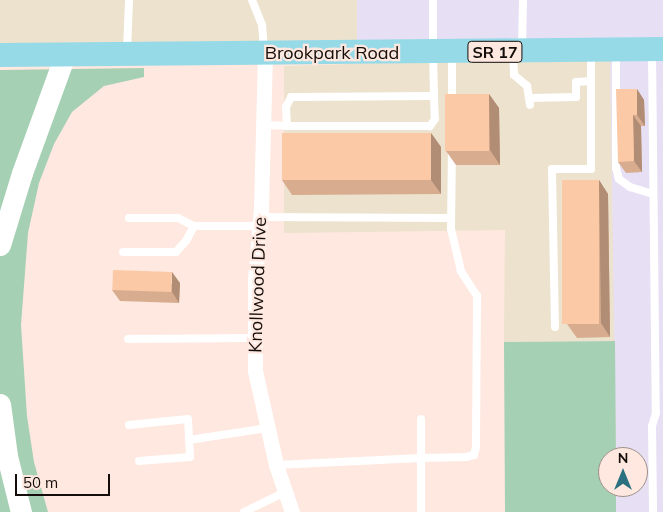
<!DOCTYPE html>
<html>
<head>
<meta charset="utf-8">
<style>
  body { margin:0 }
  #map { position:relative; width:663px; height:512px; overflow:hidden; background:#fee8df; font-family:Mulish,sans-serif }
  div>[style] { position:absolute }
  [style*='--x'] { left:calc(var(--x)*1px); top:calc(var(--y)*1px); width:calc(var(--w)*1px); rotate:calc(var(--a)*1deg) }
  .commercial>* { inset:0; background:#ece2cd; transform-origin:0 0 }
  .industrial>* { inset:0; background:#e7dff4; transform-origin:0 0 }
  .green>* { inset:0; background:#a6d0b4 }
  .lane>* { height:8px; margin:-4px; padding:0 4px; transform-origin:4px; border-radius:4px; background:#fff }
  .street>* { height:15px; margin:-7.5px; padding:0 7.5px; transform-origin:7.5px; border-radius:7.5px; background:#fff }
  .secondary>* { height:21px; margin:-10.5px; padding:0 10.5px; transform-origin:10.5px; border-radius:10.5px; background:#fff }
  .primary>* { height:24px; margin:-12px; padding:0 12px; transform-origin:12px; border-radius:12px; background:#96dae8 }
  .wall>* { inset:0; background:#d8ad8f }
  .shaded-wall>* { inset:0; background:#b08d74 }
  .building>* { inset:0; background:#fbc9a6; transform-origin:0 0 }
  span { translate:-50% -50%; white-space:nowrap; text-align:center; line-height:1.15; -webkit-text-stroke:4.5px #fee8df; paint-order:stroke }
  .shield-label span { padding:1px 4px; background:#fee8df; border:1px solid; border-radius:4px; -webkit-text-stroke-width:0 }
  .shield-label { font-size:16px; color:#140d0a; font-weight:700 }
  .street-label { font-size:18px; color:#140d0a }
  .north { position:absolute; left:598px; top:447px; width:50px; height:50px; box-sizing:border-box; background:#fee8df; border:1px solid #a0908a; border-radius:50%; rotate:0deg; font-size:14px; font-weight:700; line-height:20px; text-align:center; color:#140d0a }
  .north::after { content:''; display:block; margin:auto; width:18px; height:22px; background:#2b717f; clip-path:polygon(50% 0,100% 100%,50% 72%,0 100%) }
  .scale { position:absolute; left:15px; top:474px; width:95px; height:22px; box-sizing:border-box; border:2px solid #140d0a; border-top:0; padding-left:6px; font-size:15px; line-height:18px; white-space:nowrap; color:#140d0a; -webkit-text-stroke:4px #fee8df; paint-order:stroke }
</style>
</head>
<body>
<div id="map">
  <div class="commercial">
    <i style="left:0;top:0;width:357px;height:44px"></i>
    <i style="clip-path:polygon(610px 57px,615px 341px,504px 342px,505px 230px,284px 233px,284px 66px)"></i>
  </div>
  <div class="industrial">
    <i style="left:357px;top:0;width:306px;height:45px"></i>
    <i style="clip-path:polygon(663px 56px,663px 512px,616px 512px,616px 487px,638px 487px,638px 457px,616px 457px,610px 57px)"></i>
  </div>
  <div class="green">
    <i style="clip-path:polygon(144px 68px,144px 77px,104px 86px,72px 112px,54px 144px,39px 183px,28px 233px,21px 325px,27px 416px,34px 462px,48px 512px,0 512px,0 70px)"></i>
    <i style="clip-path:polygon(615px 341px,616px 457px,608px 457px,608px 487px,616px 487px,616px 512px,505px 512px,504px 342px)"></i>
  </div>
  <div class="lane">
    <i style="--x:252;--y:0;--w:27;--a:68"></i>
    <i style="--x:262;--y:25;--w:24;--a:85"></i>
    <i style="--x:433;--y:0;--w:52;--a:90"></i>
    <i style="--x:433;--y:52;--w:44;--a:88.7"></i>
    <i style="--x:434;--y:96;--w:23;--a:88"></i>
    <i style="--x:435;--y:119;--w:9;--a:126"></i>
    <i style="--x:430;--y:126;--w:143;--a:180"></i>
    <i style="--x:287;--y:126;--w:19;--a:-93"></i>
    <i style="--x:286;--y:107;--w:11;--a:-63"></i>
    <i style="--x:291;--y:97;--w:143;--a:-0.4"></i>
    <i style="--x:522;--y:47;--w:47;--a:-88.8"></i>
    <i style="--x:127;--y:50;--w:50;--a:-87.7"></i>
    <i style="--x:616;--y:51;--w:117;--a:90"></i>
    <i style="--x:616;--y:168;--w:11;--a:75"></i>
    <i style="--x:619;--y:179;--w:14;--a:36"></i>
    <i style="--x:630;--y:187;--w:24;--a:17"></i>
    <i style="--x:652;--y:53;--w:360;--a:89.4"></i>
    <i style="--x:656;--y:413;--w:14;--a:107"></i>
    <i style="--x:652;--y:426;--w:86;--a:89.3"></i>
    <i style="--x:452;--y:54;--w:49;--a:90"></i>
    <i style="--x:513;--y:54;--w:21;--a:87"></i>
    <i style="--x:514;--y:75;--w:17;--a:40"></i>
    <i style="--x:527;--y:86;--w:19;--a:81"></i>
    <i style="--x:530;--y:98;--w:46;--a:-1.2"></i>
    <i style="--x:576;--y:97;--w:15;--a:-90"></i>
    <i style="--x:576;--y:82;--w:15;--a:-4"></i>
    <i style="--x:263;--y:125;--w:24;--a:2"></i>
    <i style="--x:261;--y:217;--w:190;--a:0.3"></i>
    <i style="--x:129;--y:218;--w:49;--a:0"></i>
    <i style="--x:178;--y:218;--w:18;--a:27"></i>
    <i style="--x:194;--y:226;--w:66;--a:0"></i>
    <i style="--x:123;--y:252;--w:53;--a:0"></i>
    <i style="--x:176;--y:252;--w:15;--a:-48"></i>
    <i style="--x:186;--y:241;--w:17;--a:-62"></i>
    <i style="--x:555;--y:327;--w:158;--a:-91.1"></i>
    <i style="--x:552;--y:169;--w:39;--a:0"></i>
    <i style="--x:591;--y:169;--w:116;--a:-90"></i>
    <i style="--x:128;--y:339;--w:127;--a:-0.5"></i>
    <i style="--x:129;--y:425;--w:59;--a:-5.8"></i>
    <i style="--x:188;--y:419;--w:21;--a:87"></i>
    <i style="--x:189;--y:440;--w:79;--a:-8.7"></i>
    <i style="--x:139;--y:461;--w:51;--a:-4.5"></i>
    <i style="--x:190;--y:457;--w:17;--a:-93"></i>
    <i style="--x:276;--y:465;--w:145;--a:-2.8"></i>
    <i style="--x:421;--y:458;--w:39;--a:-90"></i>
    <i style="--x:244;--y:512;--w:46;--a:-26"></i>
    <i style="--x:421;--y:512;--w:54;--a:-90"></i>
    <i style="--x:421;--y:458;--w:45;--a:-1.3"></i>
    <i style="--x:466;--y:457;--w:8;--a:-14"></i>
    <i style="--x:474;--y:455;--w:8;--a:-76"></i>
    <i style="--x:476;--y:447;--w:151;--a:-89.6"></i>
    <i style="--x:477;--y:296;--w:30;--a:-123"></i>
    <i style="--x:461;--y:271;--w:43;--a:-103.4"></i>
    <i style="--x:451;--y:229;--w:80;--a:-89.3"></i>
  </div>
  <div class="street">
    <i style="--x:265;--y:54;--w:154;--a:91.5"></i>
    <i style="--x:261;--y:208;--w:72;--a:94.8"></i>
    <i style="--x:255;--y:280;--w:91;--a:90"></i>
    <i style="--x:255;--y:371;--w:96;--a:77.4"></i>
    <i style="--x:276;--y:465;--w:50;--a:71.2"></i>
  </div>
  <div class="secondary">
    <i style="--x:0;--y:245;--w:75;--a:-73"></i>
    <i style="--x:22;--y:173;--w:126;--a:-70"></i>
    <i style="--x:0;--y:404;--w:52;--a:82.3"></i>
    <i style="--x:7;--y:456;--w:58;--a:76"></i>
  </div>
  <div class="primary">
    <i style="--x:0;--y:55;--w:663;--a:-0.52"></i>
  </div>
  <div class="wall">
    <i style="clip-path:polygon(637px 89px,644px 100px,645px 126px,641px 126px,642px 172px,626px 173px,618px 162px)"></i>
    <i style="clip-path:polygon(489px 94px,499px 108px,500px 165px,456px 165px,446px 151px)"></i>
    <i style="clip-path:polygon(431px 133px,441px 147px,441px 194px,292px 195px,282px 180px)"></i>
    <i style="clip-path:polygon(599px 180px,608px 194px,610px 337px,577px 338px,567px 324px)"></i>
    <i style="clip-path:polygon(180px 283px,179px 303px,120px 301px,112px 290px)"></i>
  </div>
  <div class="shaded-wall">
    <i style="clip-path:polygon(637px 89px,644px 100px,645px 126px,637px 115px)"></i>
    <i style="clip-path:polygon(489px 94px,499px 108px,500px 165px,490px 150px)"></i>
    <i style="clip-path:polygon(633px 115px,641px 126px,642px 172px,634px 161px)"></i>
    <i style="clip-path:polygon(431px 133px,441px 147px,441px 194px,431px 180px)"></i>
    <i style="clip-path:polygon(599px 180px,608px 194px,610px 337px,601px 323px)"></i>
    <i style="clip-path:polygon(172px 272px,180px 283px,179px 303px,172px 292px)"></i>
  </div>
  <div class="building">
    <i style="clip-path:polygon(616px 89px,637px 89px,637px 115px,633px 115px,634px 161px,618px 162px)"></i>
    <i style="left:445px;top:94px;width:44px;height:57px"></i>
    <i style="left:282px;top:133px;width:149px;height:47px"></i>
    <i style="left:562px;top:180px;width:37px;height:144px"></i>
    <i style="left:113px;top:270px;width:59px;height:20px;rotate:2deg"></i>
  </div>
  <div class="shield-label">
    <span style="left:495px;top:52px">SR 17</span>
  </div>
  <div class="street-label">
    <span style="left:332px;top:53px">Brookpark Road</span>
    <span style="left:258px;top:285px;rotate:-88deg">Knollwood Drive</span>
  </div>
  <div class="north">N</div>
  <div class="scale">50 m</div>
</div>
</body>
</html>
